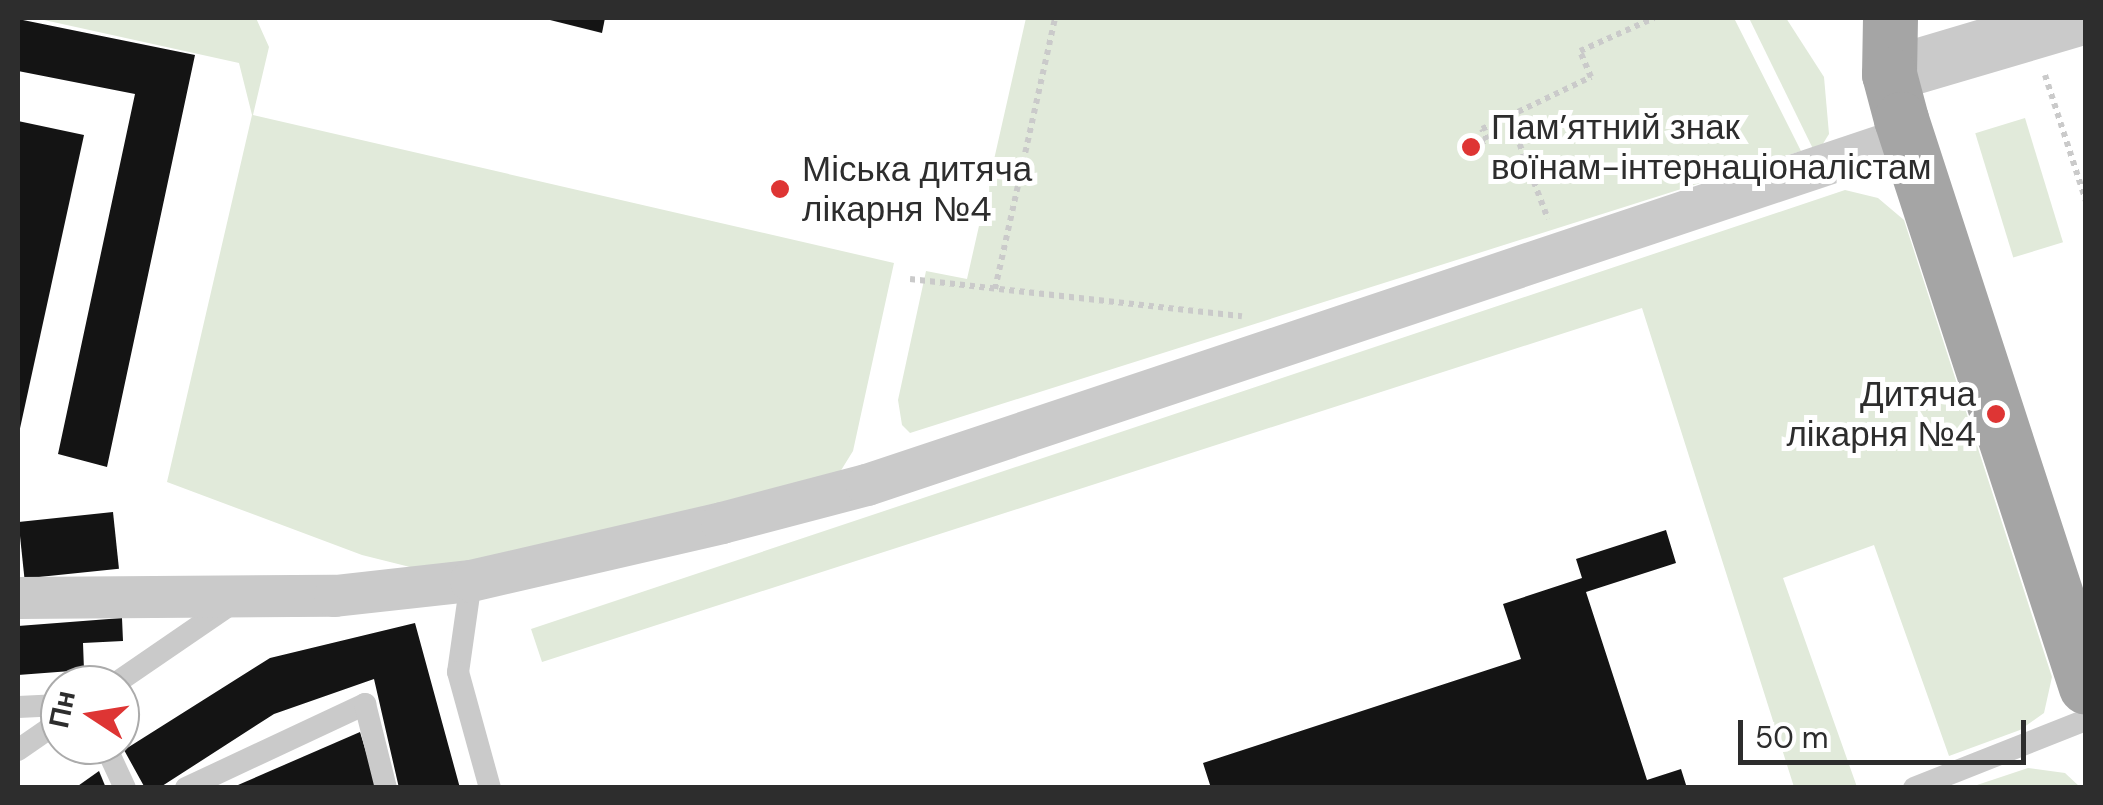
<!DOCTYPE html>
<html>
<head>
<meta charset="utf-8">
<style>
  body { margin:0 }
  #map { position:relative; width:2103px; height:805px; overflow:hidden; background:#fff; font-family:"DM Sans",sans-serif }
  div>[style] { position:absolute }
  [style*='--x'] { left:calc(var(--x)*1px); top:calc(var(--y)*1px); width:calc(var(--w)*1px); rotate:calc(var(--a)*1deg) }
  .green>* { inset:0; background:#e1eada; transform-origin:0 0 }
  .building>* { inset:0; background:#141414; transform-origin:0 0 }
  .path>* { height:6px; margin-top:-3px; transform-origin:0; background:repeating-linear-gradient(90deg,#cacaca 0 5px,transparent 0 10px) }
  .service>* { height:22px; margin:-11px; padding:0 11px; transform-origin:11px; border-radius:11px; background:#cacaca }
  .minor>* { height:42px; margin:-21px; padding:0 21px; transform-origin:21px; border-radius:21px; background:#cacaca }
  .tertiary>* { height:55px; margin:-27.5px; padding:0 27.5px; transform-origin:27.5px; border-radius:27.5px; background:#cacaca }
  .primary>* { height:55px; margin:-27.5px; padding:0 27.5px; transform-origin:27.5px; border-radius:27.5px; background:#a5a5a5 }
  .dots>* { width:28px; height:28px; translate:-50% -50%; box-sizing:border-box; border:5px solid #fff; border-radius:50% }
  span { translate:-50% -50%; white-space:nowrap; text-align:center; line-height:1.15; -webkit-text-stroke:10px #fff; paint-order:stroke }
  .poi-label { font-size:35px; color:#2d2d2d }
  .left { translate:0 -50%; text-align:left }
  .right { translate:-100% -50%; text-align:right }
  .frame { position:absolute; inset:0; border:20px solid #2d2d2d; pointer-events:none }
  .north { position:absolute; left:40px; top:665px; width:100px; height:100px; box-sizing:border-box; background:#fff; border:2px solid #ababab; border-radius:50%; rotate:282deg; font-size:28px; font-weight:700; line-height:40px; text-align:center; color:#2d2d2d }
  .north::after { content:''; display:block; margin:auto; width:35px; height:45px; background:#de3534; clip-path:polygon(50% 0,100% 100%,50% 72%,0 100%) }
  .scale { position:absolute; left:1738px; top:720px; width:288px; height:45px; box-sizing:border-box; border:5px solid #2d2d2d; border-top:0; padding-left:12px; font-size:30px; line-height:35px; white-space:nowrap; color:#2d2d2d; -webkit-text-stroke:8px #fff; paint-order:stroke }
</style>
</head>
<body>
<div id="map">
  <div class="green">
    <i style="clip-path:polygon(35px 18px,256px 18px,269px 47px,253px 115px,894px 263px,853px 451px,840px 472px,468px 567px,410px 567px,362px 555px,167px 482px,252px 115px,239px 63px)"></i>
    <i style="clip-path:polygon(1026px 18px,1734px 18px,1801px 151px,910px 433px,902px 425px,898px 400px,926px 271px,967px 279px)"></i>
    <i style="clip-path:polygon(1749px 18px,1786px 18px,1824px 77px,1829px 134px,1816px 155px)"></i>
    <i style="left:2025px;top:118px;width:130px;height:52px;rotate:73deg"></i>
    <i style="clip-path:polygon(1845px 190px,1878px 198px,1904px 220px,2052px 677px,2044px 713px,2020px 730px,1949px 756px,1874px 545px,1783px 578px,1857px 787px,1794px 787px,1642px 308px,542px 662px,531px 629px)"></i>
    <i style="clip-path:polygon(2028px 768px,2065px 773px,2080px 787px,1971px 787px)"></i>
  </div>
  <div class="building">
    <i style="clip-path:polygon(542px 18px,605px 18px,602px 33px)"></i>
    <i style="clip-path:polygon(18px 19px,195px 55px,107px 467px,58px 454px,135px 94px,18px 71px)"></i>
    <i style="clip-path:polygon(18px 121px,84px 135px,19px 433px,18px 433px)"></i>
    <i style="left:113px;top:512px;width:57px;height:95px;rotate:84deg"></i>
    <i style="clip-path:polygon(1666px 530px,1676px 563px,1586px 592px,1647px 780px,1681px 769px,1687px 788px,1211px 788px,1203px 763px,1521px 659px,1503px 604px,1582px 578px,1576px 559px)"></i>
    <i style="clip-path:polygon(122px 618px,123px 641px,83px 643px,84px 670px,18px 675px,18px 626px)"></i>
    <i style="clip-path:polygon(415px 623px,460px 788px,399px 788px,374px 679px,274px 714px,159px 788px,145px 788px,124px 750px,270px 658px)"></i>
    <i style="clip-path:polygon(360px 732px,377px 788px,231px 788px)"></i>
    <i style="clip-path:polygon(99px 771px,106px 788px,75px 788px)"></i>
  </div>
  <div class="path">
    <i style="--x:2045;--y:75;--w:133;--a:72"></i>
    <i style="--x:1509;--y:116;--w:110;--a:69.3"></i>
    <i style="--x:1471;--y:147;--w:17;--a:-24"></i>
    <i style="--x:1487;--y:140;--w:12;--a:-114"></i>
    <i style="--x:1482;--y:129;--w:121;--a:-25.5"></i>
    <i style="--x:1591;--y:77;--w:28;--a:-113"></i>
    <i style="--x:1580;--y:51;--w:81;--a:-24"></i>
    <i style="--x:910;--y:279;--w:334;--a:6.4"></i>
    <i style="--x:995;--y:289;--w:278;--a:-77.5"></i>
  </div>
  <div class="service">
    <i style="--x:471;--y:581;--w:92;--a:98.1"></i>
    <i style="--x:458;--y:672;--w:120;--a:74.6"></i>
    <i style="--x:113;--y:685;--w:147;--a:-34.4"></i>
    <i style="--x:18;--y:707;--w:42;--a:-2.7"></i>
    <i style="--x:105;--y:745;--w:47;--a:65.1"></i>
    <i style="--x:18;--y:750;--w:51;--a:-34.6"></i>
    <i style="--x:186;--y:788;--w:198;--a:-25.1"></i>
    <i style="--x:365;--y:704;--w:87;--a:76"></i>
    <i style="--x:1914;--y:788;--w:185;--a:-21.6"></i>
  </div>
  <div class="minor">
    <i style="--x:18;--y:598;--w:317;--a:-0.4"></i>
    <i style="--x:335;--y:596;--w:137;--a:-6.3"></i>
    <i style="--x:471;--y:581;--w:258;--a:-13"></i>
    <i style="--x:722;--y:523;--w:150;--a:-14.7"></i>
    <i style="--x:867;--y:485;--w:1098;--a:-18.48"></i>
  </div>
  <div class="tertiary">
    <i style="--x:1889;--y:74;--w:197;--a:-16.5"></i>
  </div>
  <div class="primary">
    <i style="--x:1890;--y:18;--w:56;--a:91"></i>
    <i style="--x:1889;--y:74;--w:47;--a:75.1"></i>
    <i style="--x:1901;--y:119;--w:597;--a:71.96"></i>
  </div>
  <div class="dots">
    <i style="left:1471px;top:147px;background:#de3534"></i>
    <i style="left:780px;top:189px;background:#de3534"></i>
    <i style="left:1996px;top:414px;background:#de3534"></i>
  </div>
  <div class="poi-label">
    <span class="left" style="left:1491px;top:147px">Пам’ятний знак<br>воїнам-інтернаціоналістам</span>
    <span class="left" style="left:802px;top:189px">Міська дитяча<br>лікарня №4</span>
    <span class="right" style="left:1976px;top:414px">Дитяча<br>лікарня №4</span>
  </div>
  <div class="frame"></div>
  <div class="north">Пн</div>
  <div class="scale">50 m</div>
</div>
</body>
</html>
